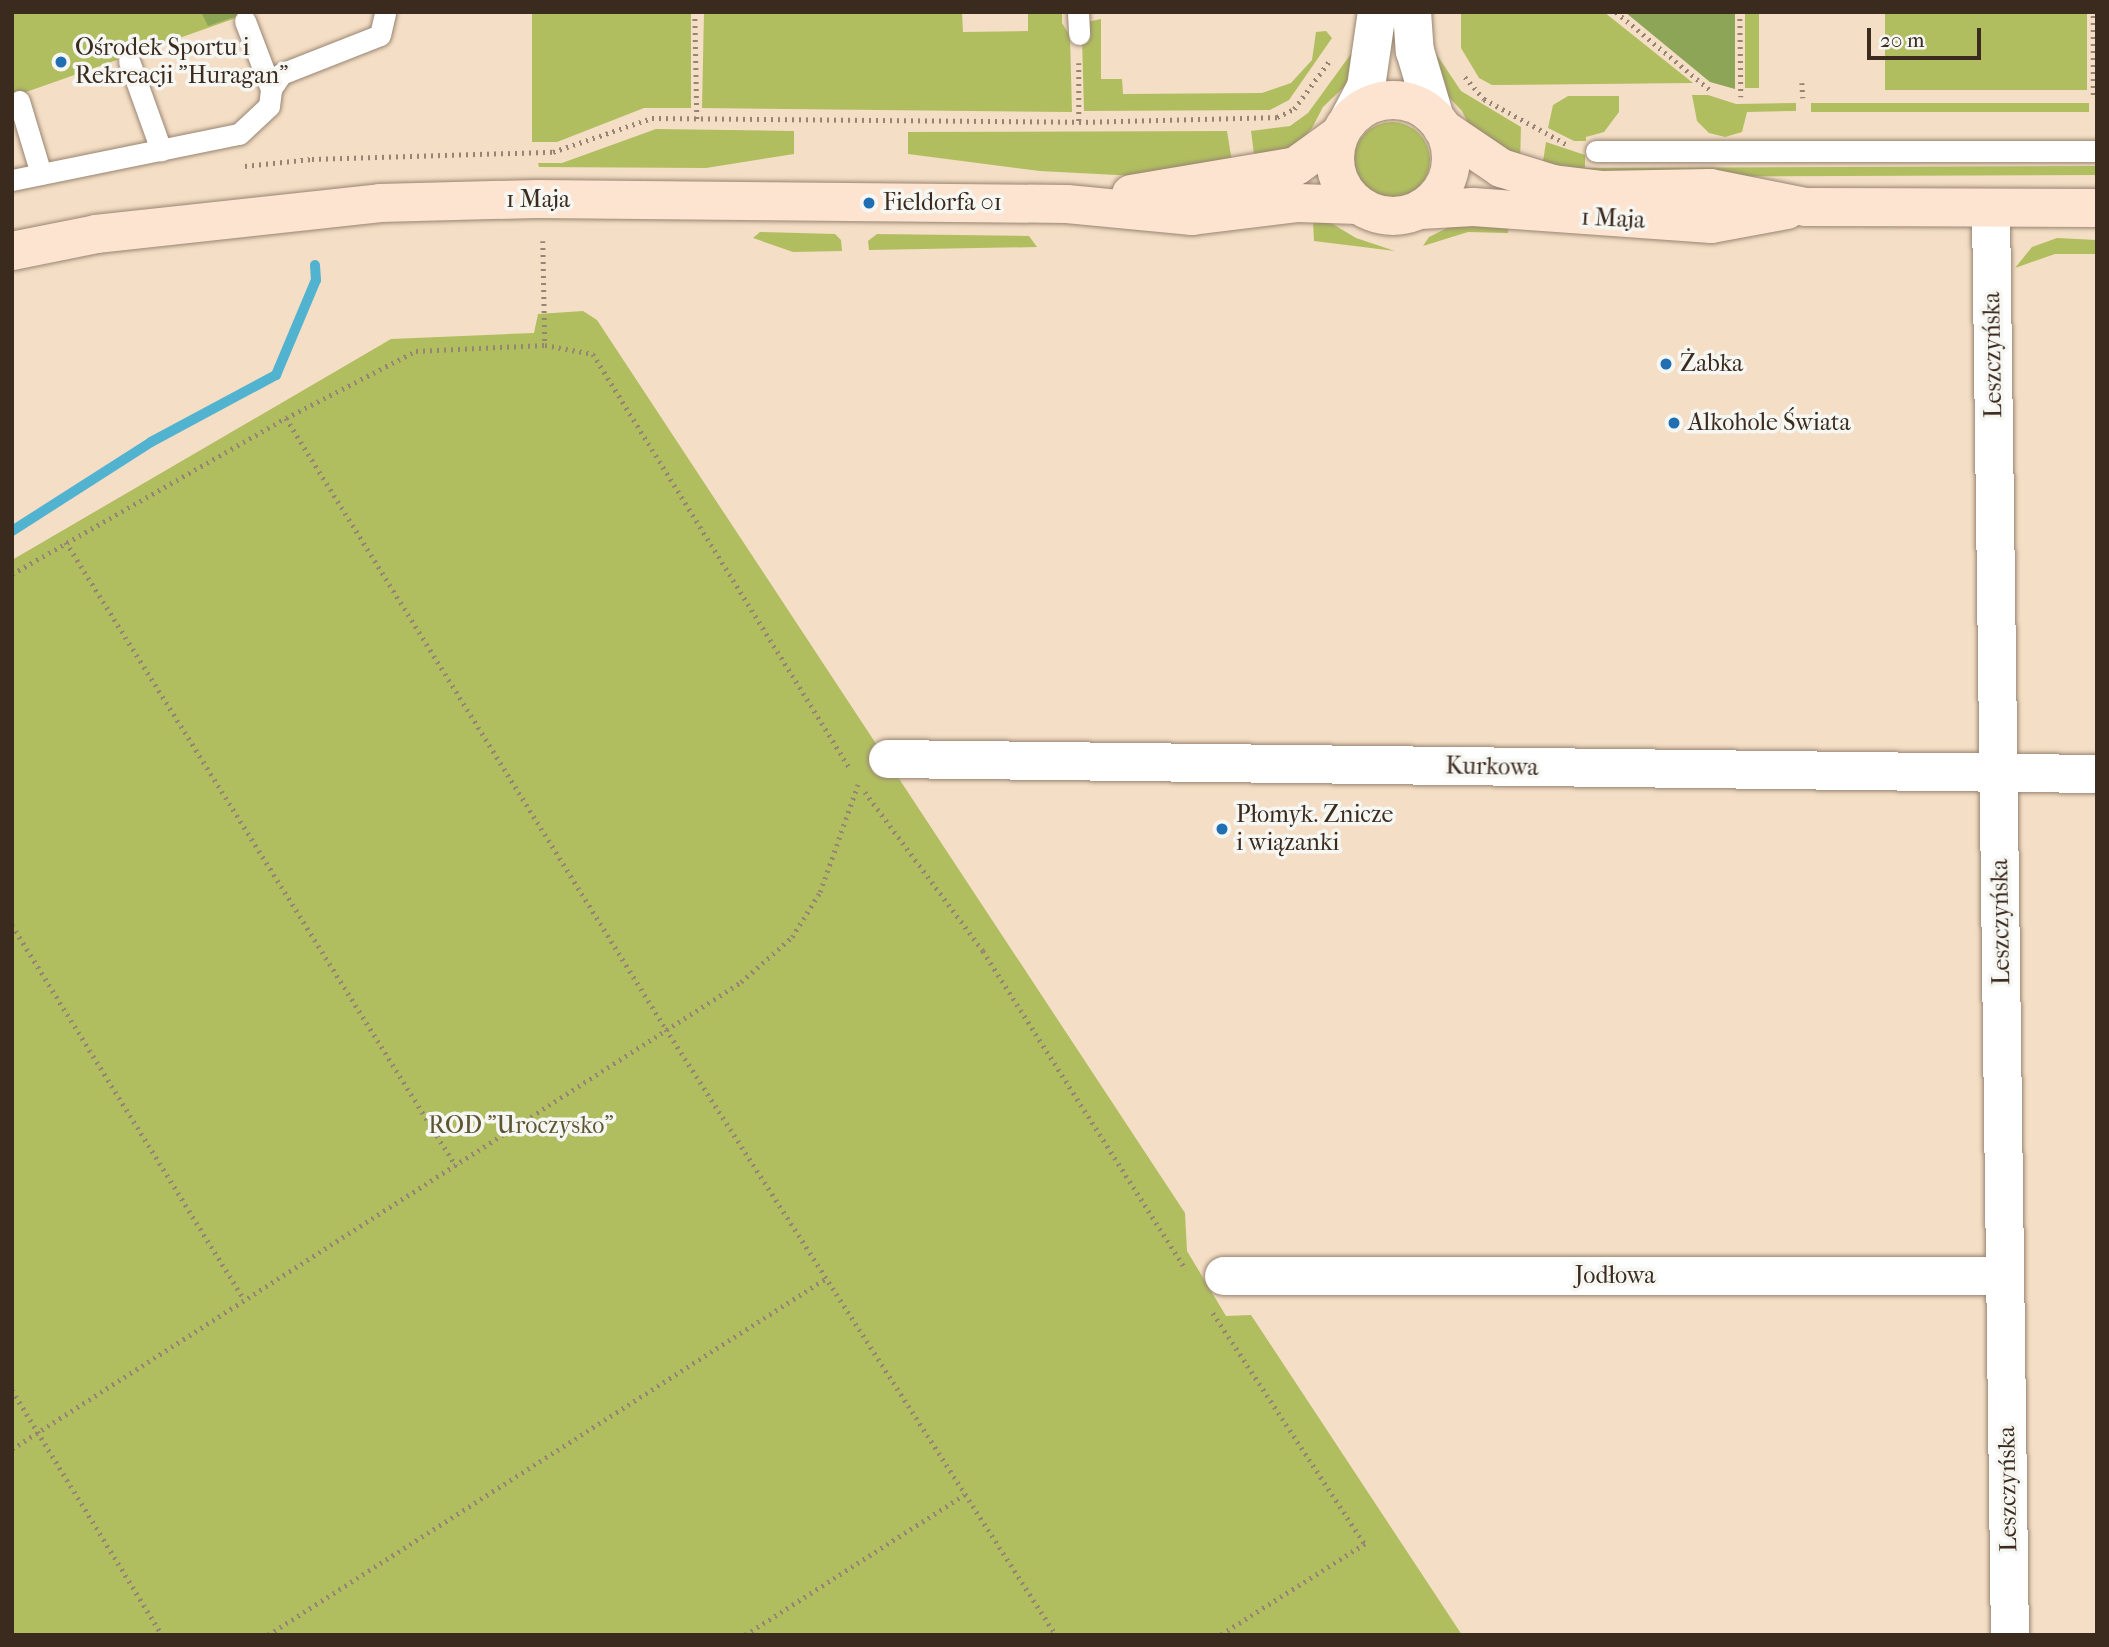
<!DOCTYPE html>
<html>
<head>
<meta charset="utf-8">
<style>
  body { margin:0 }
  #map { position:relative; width:2109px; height:1647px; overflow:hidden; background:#f4dec5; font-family:"IM FELL French Canon",serif }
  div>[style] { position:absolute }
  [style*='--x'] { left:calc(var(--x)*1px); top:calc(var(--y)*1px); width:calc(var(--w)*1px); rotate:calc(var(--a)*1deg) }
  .green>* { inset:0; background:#b1be60; transform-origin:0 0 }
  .round { border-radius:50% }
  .forest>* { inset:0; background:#8ca556 }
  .stream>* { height:10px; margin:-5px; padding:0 5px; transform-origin:5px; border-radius:5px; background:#51b3cf }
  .path>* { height:4.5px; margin-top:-2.25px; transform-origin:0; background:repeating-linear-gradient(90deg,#988472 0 2px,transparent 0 7px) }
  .roads { filter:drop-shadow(0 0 2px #988472) drop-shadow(0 0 2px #988472) }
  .service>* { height:21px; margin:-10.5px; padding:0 10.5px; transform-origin:10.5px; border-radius:10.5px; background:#fff }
  .minor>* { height:38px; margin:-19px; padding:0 19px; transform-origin:19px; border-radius:19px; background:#fff }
  .tertiary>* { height:38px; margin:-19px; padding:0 19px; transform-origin:19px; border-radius:19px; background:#fff }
  .secondary>* { height:38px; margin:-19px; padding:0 19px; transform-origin:19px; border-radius:19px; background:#fde4d1 }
  .secondary>.ring { margin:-19px; padding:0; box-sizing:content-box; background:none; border:38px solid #fde4d1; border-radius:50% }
  .dots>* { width:19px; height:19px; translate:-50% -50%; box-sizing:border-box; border:4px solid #f6f6f2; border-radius:50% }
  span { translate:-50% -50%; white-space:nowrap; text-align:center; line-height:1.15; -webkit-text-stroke:7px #f6f6f2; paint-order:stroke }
  .poi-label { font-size:24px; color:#3b2a1e }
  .left { translate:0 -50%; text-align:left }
  .street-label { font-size:24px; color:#3b2a1e }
  .park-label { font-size:24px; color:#5e5632 }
  .frame { position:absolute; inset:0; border:14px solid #3b2a1e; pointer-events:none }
  .scale { position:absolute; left:1867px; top:28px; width:114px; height:32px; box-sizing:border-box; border:4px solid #3b2a1e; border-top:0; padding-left:9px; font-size:21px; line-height:24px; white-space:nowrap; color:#3b2a1e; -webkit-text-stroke:5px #f6f6f2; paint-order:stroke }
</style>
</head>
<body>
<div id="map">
  <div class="green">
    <i style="clip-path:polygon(12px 12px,253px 12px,12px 97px)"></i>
    <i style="clip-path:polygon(532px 12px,691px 12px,691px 108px,644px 108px,557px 142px,532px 142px)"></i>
    <i style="clip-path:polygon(704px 12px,962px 12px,963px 32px,1028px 31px,1028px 12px,1062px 12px,1062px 23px,1070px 36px,1072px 112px,702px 108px)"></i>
    <i style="clip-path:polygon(1461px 12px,1604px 12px,1693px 83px,1492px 85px,1479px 78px,1461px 48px)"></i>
    <i style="left:1745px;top:12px;width:14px;height:76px"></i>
    <i style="left:1885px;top:12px;width:202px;height:78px"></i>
    <i style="clip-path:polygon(1101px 19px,1101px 79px,1122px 79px,1123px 94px,1262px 93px,1291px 83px,1312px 60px,1316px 32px,1326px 31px,1332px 38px,1289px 100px,1270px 110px,1084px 111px,1082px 38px,1087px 22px)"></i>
    <i style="clip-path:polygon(1431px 46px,1461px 91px,1521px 127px,1520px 164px,1477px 141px,1462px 111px,1446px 94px)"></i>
    <i style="clip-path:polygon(1356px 47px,1348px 83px,1323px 107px,1312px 128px,1296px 146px,1255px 162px,1251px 131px,1290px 126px,1308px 113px)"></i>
    <i style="clip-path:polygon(1692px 95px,1708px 95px,1736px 104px,1796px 103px,1796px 111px,1747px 112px,1742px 132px,1725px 137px,1709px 133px,1697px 121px)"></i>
    <i style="clip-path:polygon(1568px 96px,1619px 96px,1619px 112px,1604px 132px,1586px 137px,1586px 141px,1574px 141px,1548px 128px,1553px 105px)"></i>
    <i style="left:1811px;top:103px;width:278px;height:9px"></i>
    <i class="round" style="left:1354px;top:122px;width:76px;height:76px"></i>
    <i style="clip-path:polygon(656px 129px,794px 131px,794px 154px,706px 168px,539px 167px,538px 163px,562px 163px)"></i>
    <i style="clip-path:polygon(1227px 131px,1233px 168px,1136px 176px,1040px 171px,908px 154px,908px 132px)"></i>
    <i style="clip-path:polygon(1546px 142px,1585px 155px,1585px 168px,2097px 166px,2097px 175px,1610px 177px,1542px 168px)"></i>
    <i style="clip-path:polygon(1313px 221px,1331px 223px,1356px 238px,1395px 251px,1314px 241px)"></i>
    <i style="clip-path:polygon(1457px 223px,1509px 224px,1508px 233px,1468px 232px,1423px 246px,1429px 237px)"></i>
    <i style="clip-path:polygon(760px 232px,835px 234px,841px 240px,842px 251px,793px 252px,753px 238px)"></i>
    <i style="clip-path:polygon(877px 234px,1029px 236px,1037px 247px,869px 250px,868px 241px)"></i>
    <i style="clip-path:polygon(2057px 238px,2097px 240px,2097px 254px,2055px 254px,2015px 268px,2032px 247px)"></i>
    <i style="clip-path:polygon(583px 311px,597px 320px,1185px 1213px,1187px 1251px,1226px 1316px,1251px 1315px,1462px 1635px,12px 1635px,12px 560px,391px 339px,534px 333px,538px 314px)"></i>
  </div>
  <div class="forest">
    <i style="clip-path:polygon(201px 12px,248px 12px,208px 26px)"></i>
    <i style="clip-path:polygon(1625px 12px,1735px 12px,1735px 89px,1710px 82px)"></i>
  </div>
  <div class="stream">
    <i style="--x:12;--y:531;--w:165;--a:-32.6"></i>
    <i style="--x:151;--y:442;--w:142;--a:-28.2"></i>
    <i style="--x:276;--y:375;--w:103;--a:-67.2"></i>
    <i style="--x:316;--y:280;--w:15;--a:-94"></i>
  </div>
  <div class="path">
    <i style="--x:695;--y:12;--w:107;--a:88.9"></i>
    <i style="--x:1616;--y:12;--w:121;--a:39.6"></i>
    <i style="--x:1740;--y:12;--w:85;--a:89.3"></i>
    <i style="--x:1079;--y:63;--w:59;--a:90"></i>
    <i style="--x:1465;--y:77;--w:29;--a:49"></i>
    <i style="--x:1484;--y:99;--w:96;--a:28.7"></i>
    <i style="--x:1802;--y:83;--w:15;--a:86"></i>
    <i style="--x:2093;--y:95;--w:83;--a:-90"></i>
    <i style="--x:245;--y:166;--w:67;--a:-6"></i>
    <i style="--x:312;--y:159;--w:241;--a:-1.7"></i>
    <i style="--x:553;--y:152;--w:105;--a:-19"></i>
    <i style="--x:652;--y:118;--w:427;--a:0.5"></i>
    <i style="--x:1079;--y:122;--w:198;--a:-1.4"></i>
    <i style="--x:1277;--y:117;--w:19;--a:-25"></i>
    <i style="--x:1294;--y:109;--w:61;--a:-53.7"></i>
    <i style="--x:543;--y:241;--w:104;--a:88.9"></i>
    <i style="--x:286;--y:418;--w:720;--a:58.12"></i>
    <i style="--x:666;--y:1029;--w:721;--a:57.24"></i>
    <i style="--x:66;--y:542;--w:736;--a:57.99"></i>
    <i style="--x:12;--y:574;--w:315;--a:-29.7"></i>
    <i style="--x:286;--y:418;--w:146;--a:-27.3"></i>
    <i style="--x:416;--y:351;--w:129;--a:-2.7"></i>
    <i style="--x:545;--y:345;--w:49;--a:10.6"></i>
    <i style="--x:593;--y:354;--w:486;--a:58.2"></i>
    <i style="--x:865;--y:792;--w:198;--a:53.4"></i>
    <i style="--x:983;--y:951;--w:378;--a:57.5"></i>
    <i style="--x:12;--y:925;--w:438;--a:58.2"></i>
    <i style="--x:1213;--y:1313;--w:277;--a:56.7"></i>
    <i style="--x:1365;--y:1544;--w:170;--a:147.7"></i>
    <i style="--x:12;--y:1390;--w:287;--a:58.5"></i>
    <i style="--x:12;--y:1449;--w:866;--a:-32.64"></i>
    <i style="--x:741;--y:982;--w:68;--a:-41.4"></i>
    <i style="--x:792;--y:937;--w:53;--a:-58.1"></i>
    <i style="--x:820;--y:892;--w:114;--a:-70.6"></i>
    <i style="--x:268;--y:1635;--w:665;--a:-32.59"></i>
    <i style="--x:745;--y:1635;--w:260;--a:-32.6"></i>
  </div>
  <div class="roads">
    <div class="service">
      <i style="--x:1078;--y:12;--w:22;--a:87"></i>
      <i style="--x:245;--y:21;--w:73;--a:69.1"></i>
      <i style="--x:129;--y:61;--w:95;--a:70.2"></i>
      <i style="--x:19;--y:101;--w:76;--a:73.2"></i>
      <i style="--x:1596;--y:151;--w:501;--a:0"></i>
      <i style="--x:12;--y:180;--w:232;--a:-11.5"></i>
      <i style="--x:239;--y:134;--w:41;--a:-43"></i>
      <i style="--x:269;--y:106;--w:17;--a:-83"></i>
      <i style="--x:271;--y:89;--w:18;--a:-56"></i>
      <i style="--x:281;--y:74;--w:106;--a:-21.5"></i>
      <i style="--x:380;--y:35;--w:23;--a:-77"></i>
    </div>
    <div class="minor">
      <i style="--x:1991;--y:209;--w:1426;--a:89.24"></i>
      <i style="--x:888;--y:759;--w:1209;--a:0.71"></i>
      <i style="--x:1224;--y:1276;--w:781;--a:0"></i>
    </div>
    <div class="tertiary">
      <i style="--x:1412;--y:12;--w:39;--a:86"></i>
      <i style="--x:1415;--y:51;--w:70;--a:73.4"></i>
      <i style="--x:1347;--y:123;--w:41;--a:-62.2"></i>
      <i style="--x:1366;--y:87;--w:76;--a:-81.7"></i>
    </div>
    <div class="secondary">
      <i class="ring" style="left:1335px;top:100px;width:78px;height:78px"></i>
      <i style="--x:1442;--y:128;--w:71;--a:34.1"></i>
      <i style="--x:1501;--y:168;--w:54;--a:17.1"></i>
      <i style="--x:1553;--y:184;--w:48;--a:7.1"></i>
      <i style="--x:1601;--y:190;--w:109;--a:-1.1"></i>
      <i style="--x:1710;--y:188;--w:98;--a:11.2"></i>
      <i style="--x:1806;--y:207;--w:291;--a:0.2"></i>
      <i style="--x:1131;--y:194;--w:167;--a:-9.6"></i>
      <i style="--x:1296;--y:166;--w:53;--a:-35.8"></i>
      <i style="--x:1420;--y:210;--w:53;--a:-3.2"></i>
      <i style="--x:1473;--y:207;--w:239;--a:4.1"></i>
      <i style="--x:1711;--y:224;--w:77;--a:-10.4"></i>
      <i style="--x:12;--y:251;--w:86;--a:-11.4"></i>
      <i style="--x:96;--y:234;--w:286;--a:-6.2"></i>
      <i style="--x:380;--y:203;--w:157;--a:-1.5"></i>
      <i style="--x:537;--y:199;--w:530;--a:0.54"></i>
      <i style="--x:1067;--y:204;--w:126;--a:5.5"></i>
      <i style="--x:1192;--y:216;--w:107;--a:-7"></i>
      <i style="--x:1298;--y:203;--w:60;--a:1.9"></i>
    </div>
  </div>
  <div class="dots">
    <i style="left:61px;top:62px;background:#1f6fb2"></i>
    <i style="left:869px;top:203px;background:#1f6fb2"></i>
    <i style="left:1666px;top:364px;background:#1f6fb2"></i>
    <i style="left:1674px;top:423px;background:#1f6fb2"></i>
    <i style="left:1222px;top:829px;background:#1f6fb2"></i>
  </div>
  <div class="poi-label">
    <span class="left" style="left:75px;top:62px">Ośrodek Sportu i<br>Rekreacji "Huragan"</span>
    <span class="left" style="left:883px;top:203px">Fieldorfa 01</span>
    <span class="left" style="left:1680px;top:364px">Żabka</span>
    <span class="left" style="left:1688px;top:423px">Alkohole Świata</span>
    <span class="left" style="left:1236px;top:829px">Płomyk. Znicze<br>i wiązanki</span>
  </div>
  <div class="street-label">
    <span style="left:538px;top:200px">1 Maja</span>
    <span style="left:1613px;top:219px;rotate:3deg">1 Maja</span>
    <span style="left:1993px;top:355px;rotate:-91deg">Leszczyńska</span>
    <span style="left:1492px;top:767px;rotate:1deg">Kurkowa</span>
    <span style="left:2001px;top:922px;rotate:-91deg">Leszczyńska</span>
    <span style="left:1615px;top:1276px">Jodłowa</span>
    <span style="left:2008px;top:1489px;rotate:-91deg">Leszczyńska</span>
  </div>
  <div class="park-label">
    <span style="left:521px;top:1126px">ROD "Uroczysko"</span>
  </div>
  <div class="frame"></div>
  <div class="scale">20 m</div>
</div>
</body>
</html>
